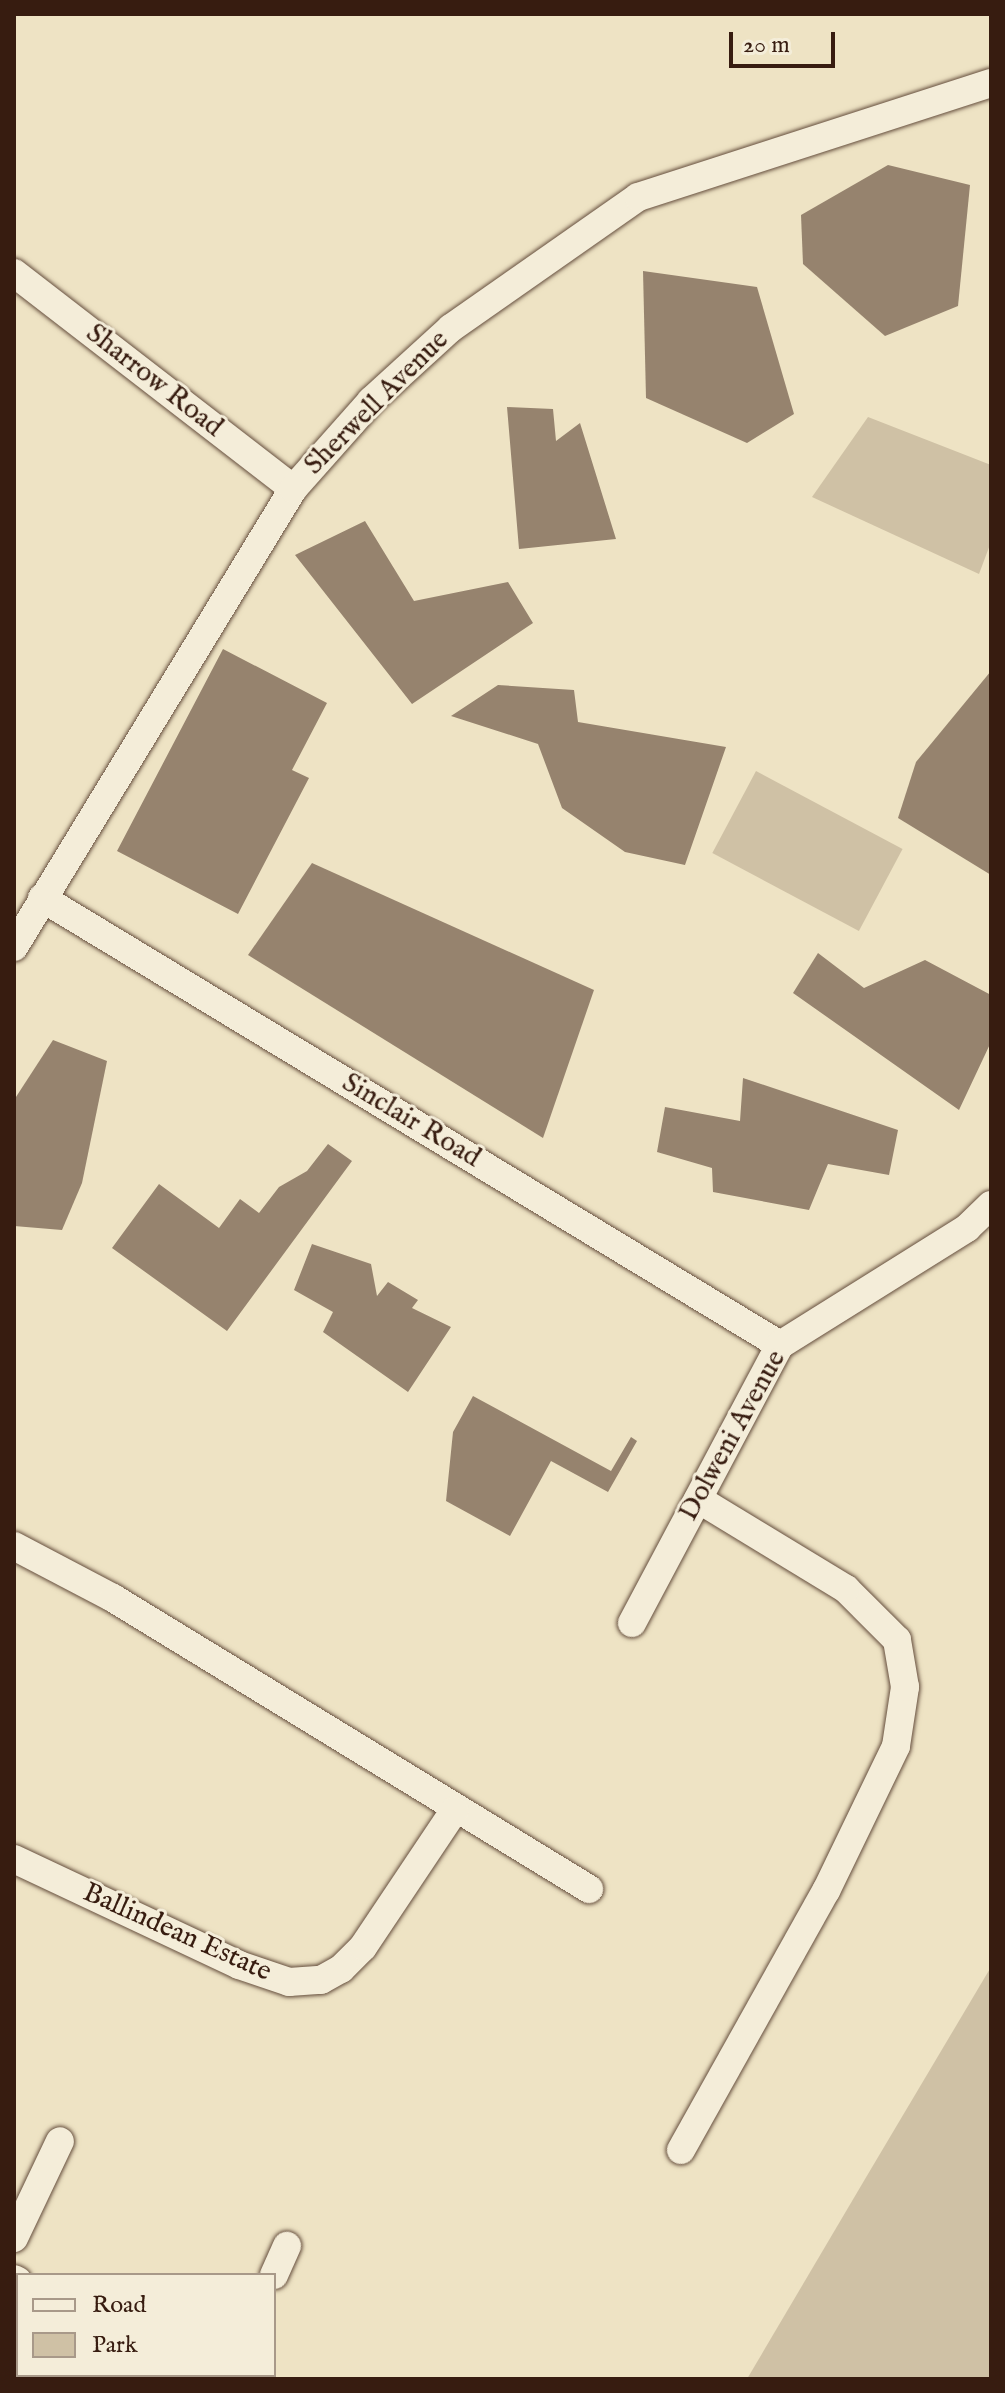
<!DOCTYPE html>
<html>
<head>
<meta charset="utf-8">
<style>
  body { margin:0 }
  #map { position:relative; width:1005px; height:2393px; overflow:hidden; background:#eee3c4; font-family:"IM FELL English",serif }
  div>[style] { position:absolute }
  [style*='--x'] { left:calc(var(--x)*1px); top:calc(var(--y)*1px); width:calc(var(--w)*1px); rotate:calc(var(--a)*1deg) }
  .green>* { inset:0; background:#cfc1a5; transform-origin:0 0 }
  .building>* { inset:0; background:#96836e }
  .roads { filter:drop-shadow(0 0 2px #654e3d) drop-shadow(0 0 2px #654e3d) }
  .street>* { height:28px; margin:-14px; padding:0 14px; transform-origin:14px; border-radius:14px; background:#f4edd9 }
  span { translate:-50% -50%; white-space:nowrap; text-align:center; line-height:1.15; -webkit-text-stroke:6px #f4edd9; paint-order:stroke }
  .street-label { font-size:28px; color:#371c10 }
  .frame { position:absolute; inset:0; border:16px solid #371c10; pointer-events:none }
  .legend { position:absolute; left:16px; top:2273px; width:260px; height:104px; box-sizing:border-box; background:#f4edd9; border:2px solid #a89989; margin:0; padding:10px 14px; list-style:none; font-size:24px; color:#371c10 }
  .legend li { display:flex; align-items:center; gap:16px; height:40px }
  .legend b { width:40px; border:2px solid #a89989 }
  .scale { position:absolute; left:729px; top:32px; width:106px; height:36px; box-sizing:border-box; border:4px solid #371c10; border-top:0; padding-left:10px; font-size:24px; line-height:28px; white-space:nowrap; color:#371c10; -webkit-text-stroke:6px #f4edd9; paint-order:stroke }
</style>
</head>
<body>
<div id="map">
  <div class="green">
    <i style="clip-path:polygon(868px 417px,991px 465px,991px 542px,979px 574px,812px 497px)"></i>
    <i style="left:756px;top:771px;width:166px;height:93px;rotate:28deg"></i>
    <i style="clip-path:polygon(991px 1967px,991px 2379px,747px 2379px,868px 2174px)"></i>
  </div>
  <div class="building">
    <i style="clip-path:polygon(888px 165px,970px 185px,958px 306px,885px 336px,803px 264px,801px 215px)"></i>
    <i style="clip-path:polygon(643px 271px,757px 287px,794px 414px,747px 443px,646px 398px)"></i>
    <i style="clip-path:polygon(507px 407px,553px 409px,556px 441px,580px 423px,616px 539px,519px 549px)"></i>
    <i style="clip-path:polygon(365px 521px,414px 601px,508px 582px,533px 623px,412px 704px,295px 555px)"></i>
    <i style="clip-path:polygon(223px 649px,327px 703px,292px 770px,309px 778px,238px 914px,117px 851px)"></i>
    <i style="clip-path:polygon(991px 671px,991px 875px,898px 818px,916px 762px)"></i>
    <i style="clip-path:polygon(498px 685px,574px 690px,578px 722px,726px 747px,685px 865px,625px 852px,562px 808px,538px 744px,451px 716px)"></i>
    <i style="clip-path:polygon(312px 863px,594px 990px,543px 1138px,248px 955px)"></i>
    <i style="clip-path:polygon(818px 953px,864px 988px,925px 960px,991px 995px,991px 1042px,959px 1110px,793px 993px)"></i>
    <i style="clip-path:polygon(53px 1040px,107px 1061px,82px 1183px,62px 1230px,14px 1226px,14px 1100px)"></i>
    <i style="clip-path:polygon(743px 1078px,898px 1130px,889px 1175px,828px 1164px,809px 1210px,713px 1192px,712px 1168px,657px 1152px,665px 1107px,740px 1121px)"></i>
    <i style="clip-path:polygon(328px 1144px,352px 1161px,227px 1331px,112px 1248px,159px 1184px,219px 1228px,240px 1199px,259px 1213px,279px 1187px,307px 1171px)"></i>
    <i style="clip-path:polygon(312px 1244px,371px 1264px,377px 1296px,388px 1282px,418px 1300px,412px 1308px,451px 1327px,408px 1392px,323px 1332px,333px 1312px,294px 1290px)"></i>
    <i style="clip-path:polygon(473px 1396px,611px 1471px,631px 1437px,637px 1441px,608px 1492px,551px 1461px,510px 1536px,446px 1501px,453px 1432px)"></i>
  </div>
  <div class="roads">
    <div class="street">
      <i style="--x:14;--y:273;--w:353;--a:37.7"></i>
      <i style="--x:42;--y:898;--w:863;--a:31.2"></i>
      <i style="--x:14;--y:947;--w:536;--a:-58.65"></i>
      <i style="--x:293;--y:489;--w:118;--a:-48.4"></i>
      <i style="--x:371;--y:401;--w:108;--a:-42.4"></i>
      <i style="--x:451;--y:328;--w:228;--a:-35"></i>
      <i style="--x:638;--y:197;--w:371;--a:-17.9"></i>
      <i style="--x:14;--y:1546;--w:112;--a:27.7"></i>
      <i style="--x:113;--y:1598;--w:558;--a:31.44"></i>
      <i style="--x:632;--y:1623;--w:315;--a:-62"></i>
      <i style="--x:780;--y:1345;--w:221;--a:-32"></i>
      <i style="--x:967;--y:1228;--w:33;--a:-44"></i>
      <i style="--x:14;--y:1859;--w:249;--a:25.2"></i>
      <i style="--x:239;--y:1965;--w:53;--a:18.8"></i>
      <i style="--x:289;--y:1982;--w:32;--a:-4"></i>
      <i style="--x:321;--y:1980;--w:23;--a:-29"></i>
      <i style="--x:341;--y:1969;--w:31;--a:-45"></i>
      <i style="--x:363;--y:1947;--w:164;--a:-56.2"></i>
      <i style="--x:681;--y:2150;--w:297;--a:-60.8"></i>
      <i style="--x:826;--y:1891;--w:161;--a:-64.2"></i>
      <i style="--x:896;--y:1746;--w:60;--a:-81.3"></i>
      <i style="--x:905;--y:1687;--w:48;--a:-99.7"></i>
      <i style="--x:897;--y:1640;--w:72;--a:-135"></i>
      <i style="--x:846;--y:1589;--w:173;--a:-148.7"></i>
      <i style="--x:14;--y:2238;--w:107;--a:-64.6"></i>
      <i style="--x:274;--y:2275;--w:32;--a:-66"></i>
      <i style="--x:14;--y:2279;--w:4;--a:27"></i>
      <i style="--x:14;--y:2337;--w:10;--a:-66"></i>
      <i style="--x:228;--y:2375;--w:9;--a:27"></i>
    </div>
  </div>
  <div class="street-label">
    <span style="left:154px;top:381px;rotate:38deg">Sharrow Road</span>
    <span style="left:377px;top:403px;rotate:-45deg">Sherwell Avenue</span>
    <span style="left:411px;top:1121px;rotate:31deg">Sinclair Road</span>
    <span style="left:733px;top:1436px;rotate:-61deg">Dolweni Avenue</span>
    <span style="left:177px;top:1933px;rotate:24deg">Ballindean Estate</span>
  </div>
  <div class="frame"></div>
  <ul class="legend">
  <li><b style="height:10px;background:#f4edd9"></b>Road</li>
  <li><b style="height:22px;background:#cfc1a5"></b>Park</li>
  </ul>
  <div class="scale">20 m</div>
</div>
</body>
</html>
